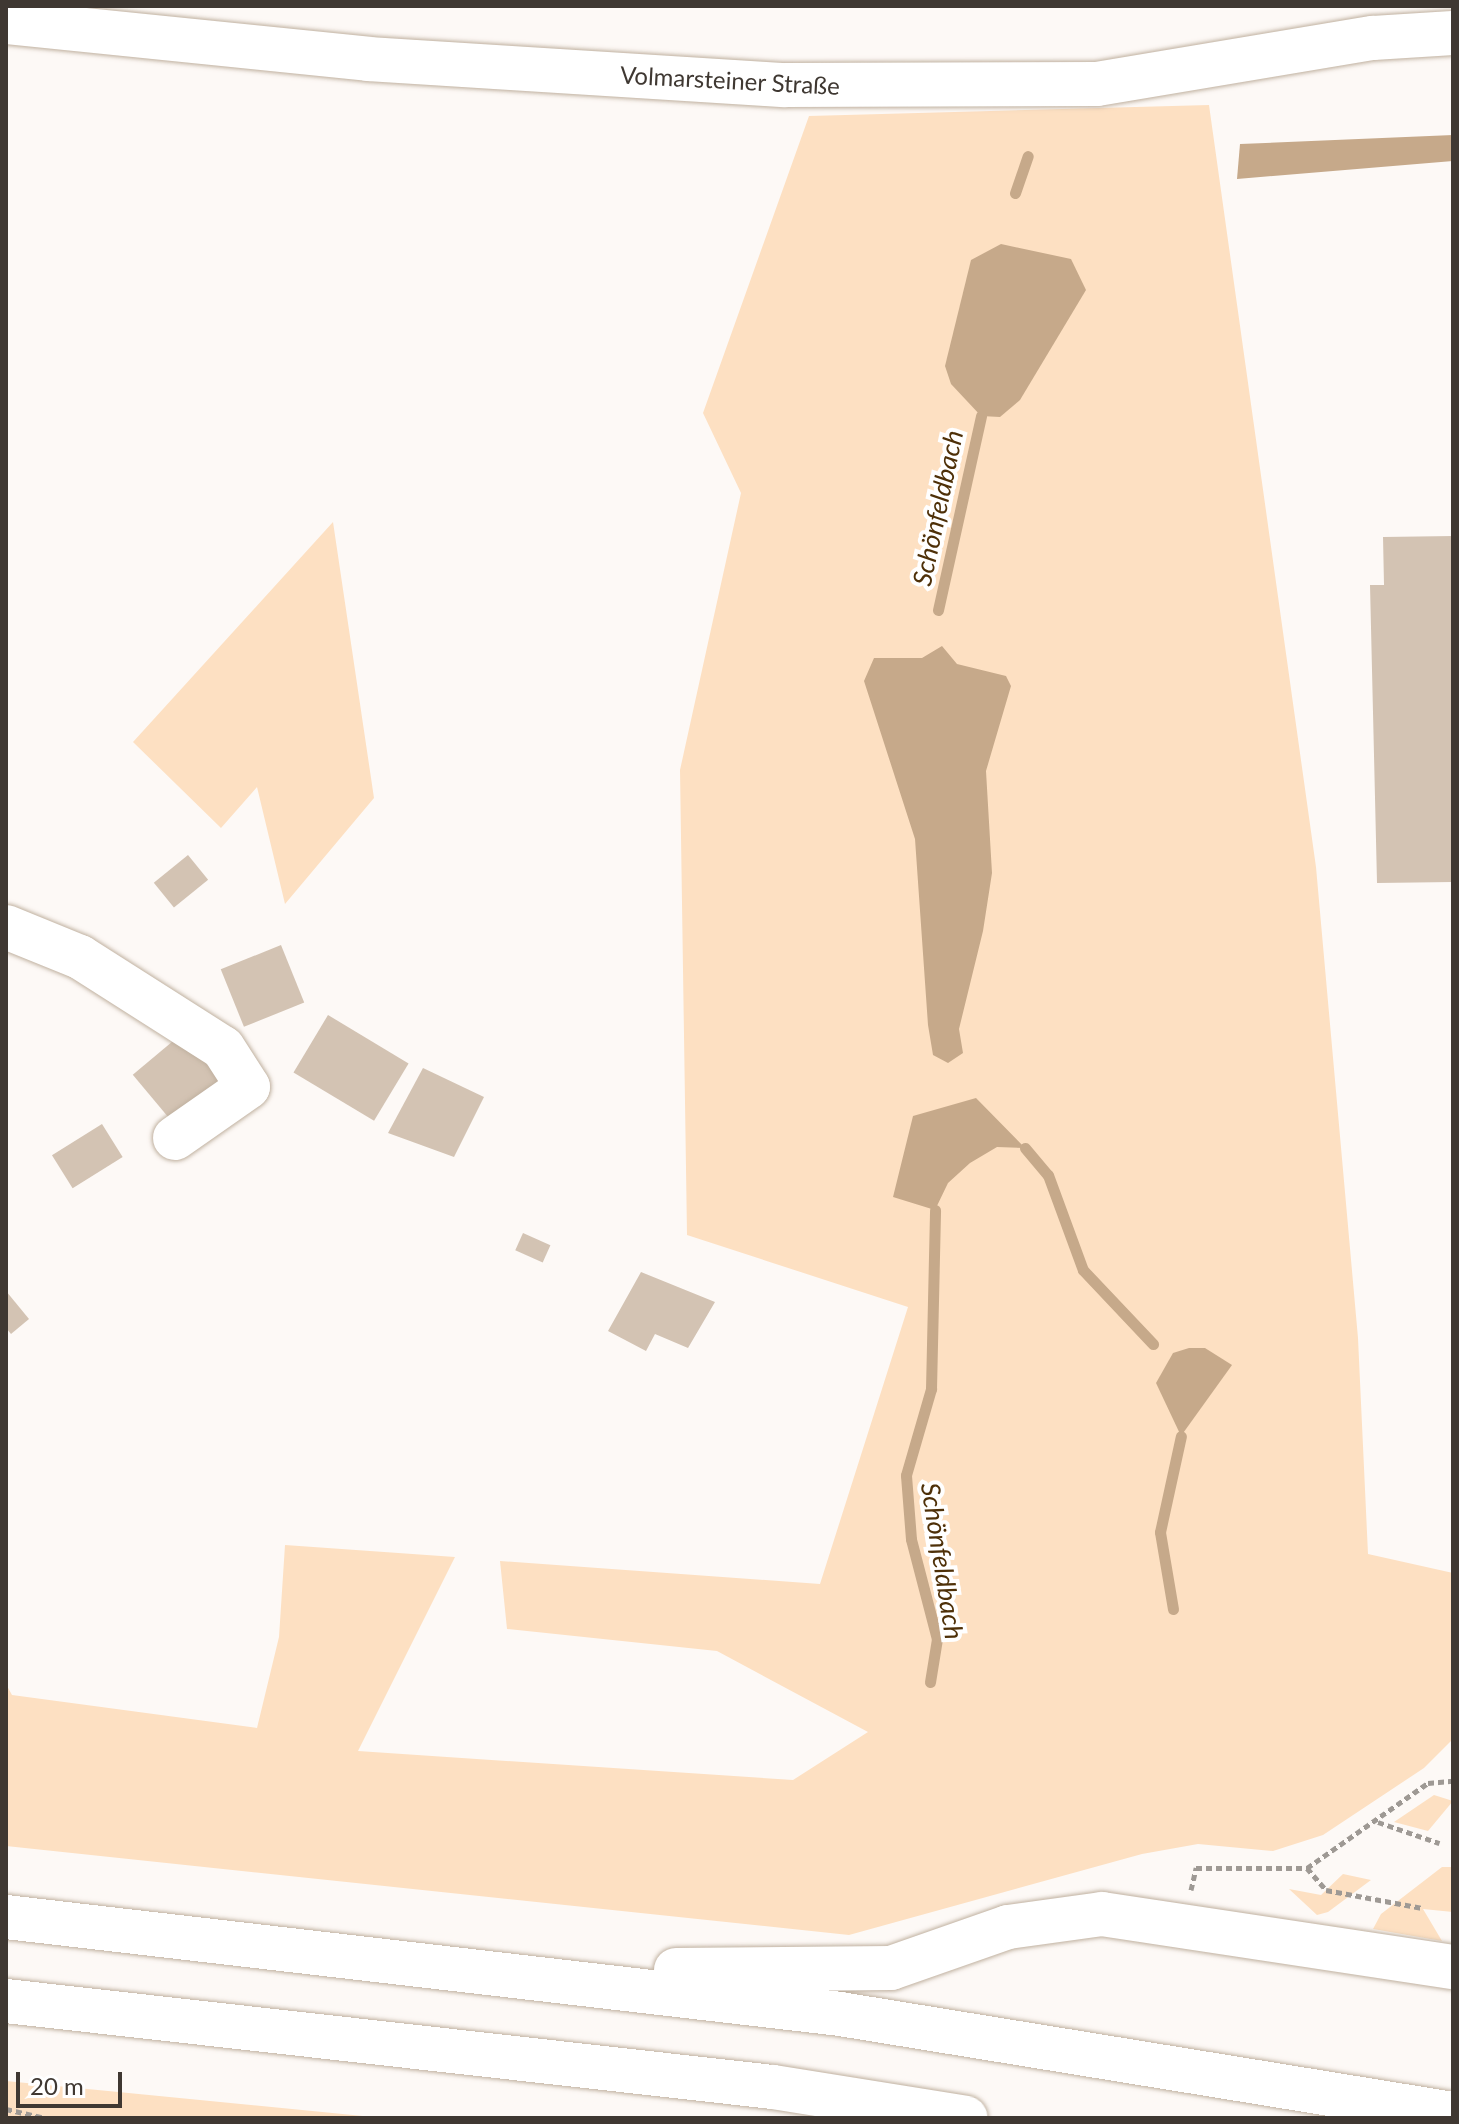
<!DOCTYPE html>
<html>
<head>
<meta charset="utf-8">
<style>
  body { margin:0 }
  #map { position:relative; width:1459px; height:2124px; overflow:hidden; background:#fdf9f6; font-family:Lato,sans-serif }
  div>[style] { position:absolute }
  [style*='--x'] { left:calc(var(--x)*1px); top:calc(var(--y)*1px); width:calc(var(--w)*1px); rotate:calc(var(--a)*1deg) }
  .green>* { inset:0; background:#fde0c2 }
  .water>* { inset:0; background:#c6a98a }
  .stream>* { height:11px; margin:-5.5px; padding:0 5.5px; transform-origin:5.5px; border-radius:5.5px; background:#c6a98a }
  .building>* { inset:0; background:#d3c3b3; transform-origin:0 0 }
  .path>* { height:5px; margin-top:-2.5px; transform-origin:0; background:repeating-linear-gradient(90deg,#9e9994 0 6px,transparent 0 10px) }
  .roads { filter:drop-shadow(0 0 2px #c0b1a0) drop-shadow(0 0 2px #c0b1a0) }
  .minor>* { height:44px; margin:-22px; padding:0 22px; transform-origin:22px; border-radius:22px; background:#fff }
  .major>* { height:44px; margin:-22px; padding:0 22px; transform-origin:22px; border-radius:22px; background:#fff }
  .highway>* { height:44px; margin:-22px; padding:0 22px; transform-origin:22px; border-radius:22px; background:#fff }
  span { translate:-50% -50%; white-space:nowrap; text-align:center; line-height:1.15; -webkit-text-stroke:8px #fff; paint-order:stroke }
  .street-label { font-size:24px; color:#3f3832 }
  .water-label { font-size:26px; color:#4e3008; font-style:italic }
  .frame { position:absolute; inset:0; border:8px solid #3f3832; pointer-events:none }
  .scale { position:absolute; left:16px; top:2072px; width:106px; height:36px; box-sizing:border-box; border:4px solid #3f3832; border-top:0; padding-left:10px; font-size:24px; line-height:28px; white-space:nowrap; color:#3f3832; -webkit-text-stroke:6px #fff; paint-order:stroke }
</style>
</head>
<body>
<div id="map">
  <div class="green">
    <i style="clip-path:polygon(1209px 105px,1316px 867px,1358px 1338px,1368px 1554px,1453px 1573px,1453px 1739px,1424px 1768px,1323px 1835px,1273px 1851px,1198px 1844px,1142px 1854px,849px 1935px,6px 1846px,6px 1684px,12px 1695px,257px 1728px,279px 1637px,285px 1545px,455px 1557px,358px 1751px,793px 1780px,868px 1732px,717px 1651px,507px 1629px,500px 1561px,820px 1584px,908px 1307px,687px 1235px,680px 770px,741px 493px,703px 413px,809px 116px)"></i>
    <i style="clip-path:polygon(333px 522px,374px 798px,285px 904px,257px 787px,221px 828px,133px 742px)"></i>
    <i style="clip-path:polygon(1434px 1795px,1453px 1801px,1428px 1831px,1394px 1822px)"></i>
    <i style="clip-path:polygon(1442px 1867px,1453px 1867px,1453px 1912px,1423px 1909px,1442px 1941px,1373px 1929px,1381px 1914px)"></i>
    <i style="clip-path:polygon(1343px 1874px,1371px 1880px,1328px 1912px,1317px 1915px,1289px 1889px,1321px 1895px)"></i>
    <i style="clip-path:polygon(6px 2081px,383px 2118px,6px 2118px)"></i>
  </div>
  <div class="water">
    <i style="clip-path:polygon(1453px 135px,1453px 161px,1237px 179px,1240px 144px)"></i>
    <i style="clip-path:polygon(1001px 244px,1071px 259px,1086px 290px,1020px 400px,1000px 417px,981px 416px,951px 384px,945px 366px,971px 260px)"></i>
    <i style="clip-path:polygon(942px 646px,957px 664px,1006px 676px,1011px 686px,986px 771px,992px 873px,983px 931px,959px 1029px,963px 1053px,948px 1063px,933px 1055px,928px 1025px,915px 839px,864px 681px,874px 658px,922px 658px)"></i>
    <i style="clip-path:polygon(976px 1098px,1025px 1148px,997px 1147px,970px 1163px,948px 1183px,935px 1210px,893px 1197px,913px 1116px)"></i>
    <i style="clip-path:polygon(1189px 1348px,1205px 1348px,1232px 1365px,1181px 1436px,1156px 1383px,1173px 1353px)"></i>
  </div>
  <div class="stream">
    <i style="--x:1015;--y:193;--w:39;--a:-71"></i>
    <i style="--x:938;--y:610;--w:199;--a:-77.5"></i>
    <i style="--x:1025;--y:1148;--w:35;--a:50"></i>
    <i style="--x:1048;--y:1175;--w:101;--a:69.8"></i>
    <i style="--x:1083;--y:1270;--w:102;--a:46.6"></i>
    <i style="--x:1173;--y:1609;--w:78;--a:-99.6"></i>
    <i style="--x:1160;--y:1532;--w:98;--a:-77.7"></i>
    <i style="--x:930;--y:1682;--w:44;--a:-80.8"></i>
    <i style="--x:937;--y:1639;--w:103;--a:-104.6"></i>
    <i style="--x:911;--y:1539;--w:64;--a:-94.5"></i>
    <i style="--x:906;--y:1475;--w:90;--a:-73.8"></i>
    <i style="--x:931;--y:1389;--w:179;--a:-88.7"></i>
  </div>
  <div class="building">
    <i style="clip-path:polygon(1453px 536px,1453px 882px,1377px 883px,1370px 585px,1384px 585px,1383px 537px)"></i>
    <i style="left:188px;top:855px;width:32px;height:44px;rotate:51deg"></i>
    <i style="left:281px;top:945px;width:62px;height:65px;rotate:68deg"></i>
    <i style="left:328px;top:1015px;width:94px;height:67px;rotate:31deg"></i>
    <i style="left:191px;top:1026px;width:69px;height:76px;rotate:50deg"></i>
    <i style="clip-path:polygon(423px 1068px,484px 1097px,454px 1157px,388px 1133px)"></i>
    <i style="left:102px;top:1124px;width:39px;height:59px;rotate:58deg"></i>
    <i style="left:523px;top:1233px;width:30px;height:19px;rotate:24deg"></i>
    <i style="clip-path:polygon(641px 1272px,715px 1302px,688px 1348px,655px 1334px,646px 1351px,608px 1331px)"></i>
    <i style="clip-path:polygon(6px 1291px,29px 1319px,11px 1334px,6px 1328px)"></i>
  </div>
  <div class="path">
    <i style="--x:1378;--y:1822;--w:65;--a:19"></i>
    <i style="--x:1307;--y:1868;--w:148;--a:-35.1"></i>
    <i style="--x:1428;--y:1783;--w:25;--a:-5"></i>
    <i style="--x:1191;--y:1890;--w:23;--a:-77"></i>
    <i style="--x:1196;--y:1868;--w:111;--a:0"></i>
    <i style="--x:1307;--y:1868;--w:29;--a:49"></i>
    <i style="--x:1326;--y:1890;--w:98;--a:10.6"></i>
    <i style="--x:6;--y:2109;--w:39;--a:13"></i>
  </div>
  <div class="roads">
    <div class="minor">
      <i style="--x:6;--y:927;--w:80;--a:22.1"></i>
      <i style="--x:80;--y:957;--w:169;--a:32.5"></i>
      <i style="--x:223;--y:1048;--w:46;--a:57.3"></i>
      <i style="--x:248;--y:1087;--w:89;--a:145.1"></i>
      <i style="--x:1102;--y:1914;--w:355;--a:8.6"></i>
    </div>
    <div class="major">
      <i style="--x:6;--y:22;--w:364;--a:5.8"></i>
      <i style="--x:368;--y:59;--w:418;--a:3.6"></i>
      <i style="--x:785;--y:85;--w:312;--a:-0.2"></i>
      <i style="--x:1097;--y:84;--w:280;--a:-9.5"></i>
      <i style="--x:1373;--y:38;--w:80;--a:-3.6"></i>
    </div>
    <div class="highway">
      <i style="--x:6;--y:1917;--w:840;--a:6.63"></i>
      <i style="--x:840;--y:2014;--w:621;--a:9.27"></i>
      <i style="--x:676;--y:1970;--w:215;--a:-0.5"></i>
      <i style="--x:891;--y:1968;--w:124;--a:-19.3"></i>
      <i style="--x:1008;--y:1927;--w:95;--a:-7.9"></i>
      <i style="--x:6;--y:2001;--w:772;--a:6.4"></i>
      <i style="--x:773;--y:2087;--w:195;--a:9.1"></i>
    </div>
  </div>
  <div class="street-label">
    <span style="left:730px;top:80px;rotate:3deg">Volmarsteiner Straße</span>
  </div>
  <div class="water-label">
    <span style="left:938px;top:508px;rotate:-78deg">Schönfeldbach</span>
    <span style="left:942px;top:1561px;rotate:81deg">Schönfeldbach</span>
  </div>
  <div class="frame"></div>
  <div class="scale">20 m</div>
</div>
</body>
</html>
